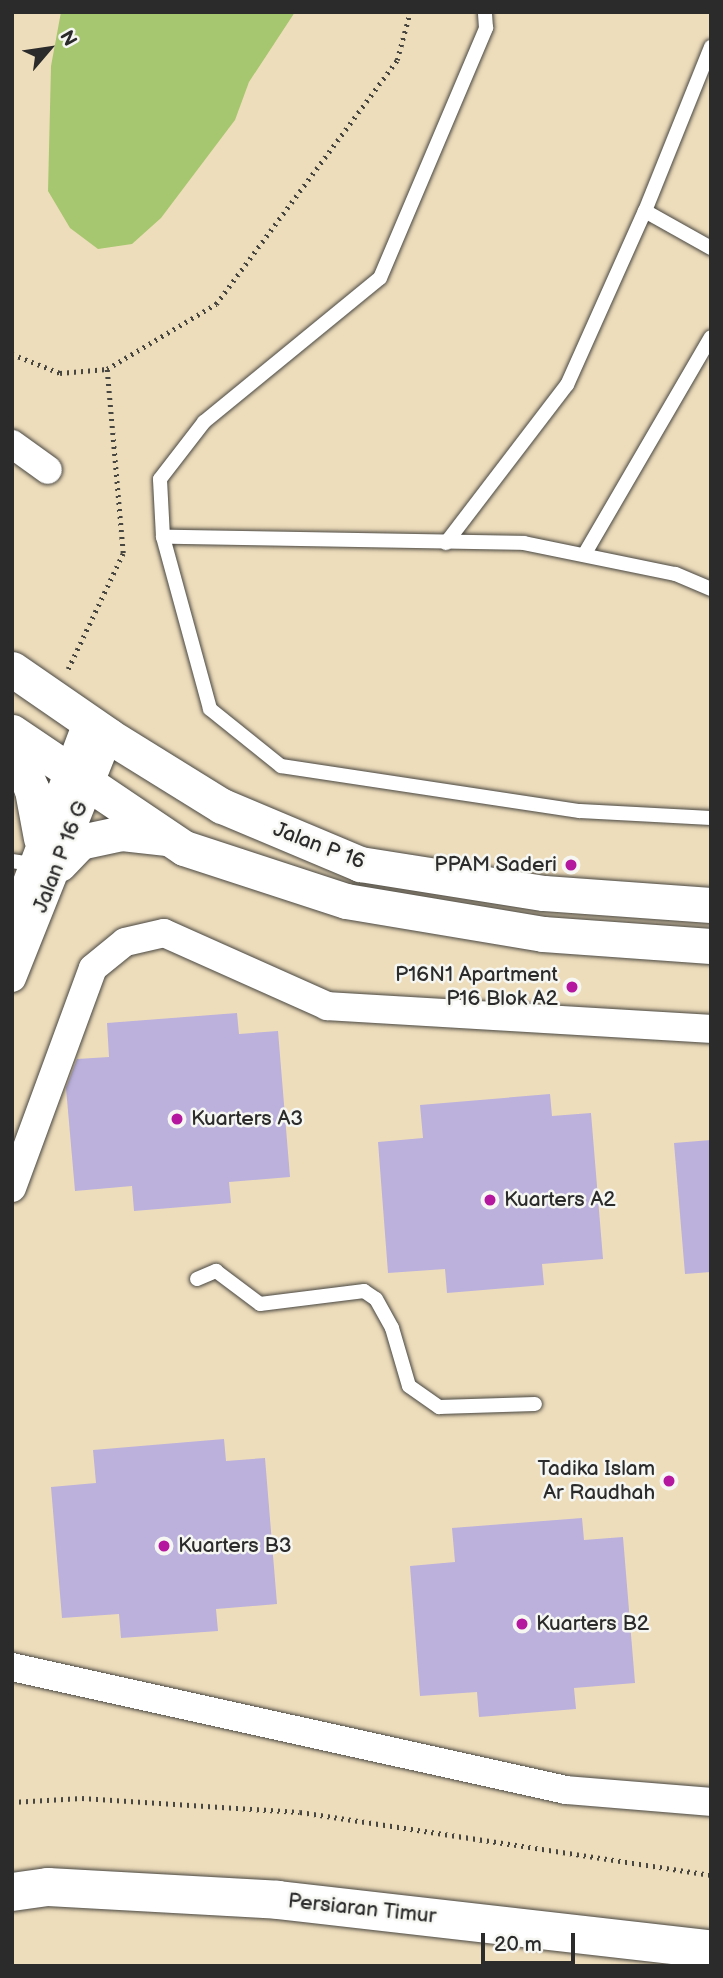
<!DOCTYPE html>
<html>
<head>
<meta charset="utf-8">
<style>
  body { margin:0 }
  #map { position:relative; width:723px; height:1978px; overflow:hidden; background:#edb; font-family:"Balsamiq Sans",sans-serif }
  div>[style] { position:absolute }
  [style*='--x'] { left:calc(var(--x)*1px); top:calc(var(--y)*1px); width:calc(var(--w)*1px); rotate:calc(var(--a)*1deg) }
  .green>* { inset:0; background:#a6c76f }
  .building>* { inset:0; background:#bbb1dc }
  .path>* { height:4.5px; margin-top:-2.25px; transform-origin:0; background:repeating-linear-gradient(90deg,#484641 0 2px,transparent 0 7px) }
  .roads { filter:drop-shadow(0 0 2px #484641) drop-shadow(0 0 2px #484641) }
  .service>* { height:14px; margin:-7px; padding:0 7px; transform-origin:7px; border-radius:7px; background:#fff }
  .minor>* { height:28px; margin:-14px; padding:0 14px; transform-origin:14px; border-radius:14px; background:#fff }
  .tertiary>* { height:35px; margin:-17.5px; padding:0 17.5px; transform-origin:17.5px; border-radius:17.5px; background:#fff }
  .primary>* { height:38px; margin:-19px; padding:0 19px; transform-origin:19px; border-radius:19px; background:#fff }
  .dots>* { width:19px; height:19px; translate:-50% -50%; box-sizing:border-box; border:4px solid #f6f6f2; border-radius:50% }
  span { translate:-50% -50%; white-space:nowrap; text-align:center; line-height:1.15; -webkit-text-stroke:5px #f6f6f2; paint-order:stroke }
  .street-label { font-size:21px; color:#2b2b2b }
  .poi-label { font-size:21px; color:#2b2b2b }
  .right { translate:-100% -50%; text-align:right }
  .left { translate:0 -50%; text-align:left }
  .frame { position:absolute; inset:0; border:14px solid #2b2b2b; pointer-events:none }
  .north { position:absolute; left:14px; top:14px; width:70px; height:70px; -webkit-text-stroke:5px #f6f6f2; paint-order:stroke; rotate:61deg; font-size:19px; font-weight:700; line-height:28px; text-align:center; color:#2b2b2b }
  .north::after { content:''; display:block; margin:auto; width:24px; height:32px; background:#2b2b2b; clip-path:polygon(50% 0,100% 100%,50% 72%,0 100%) }
  .scale { position:absolute; left:481px; top:1933px; width:94px; height:32px; box-sizing:border-box; border:4px solid #2b2b2b; border-top:0; padding-left:9px; font-size:21px; line-height:24px; white-space:nowrap; color:#2b2b2b; -webkit-text-stroke:5px #f6f6f2; paint-order:stroke }
</style>
</head>
<body>
<div id="map">
  <div class="green">
    <i style="clip-path:polygon(61px 12px,295px 12px,249px 82px,235px 120px,161px 218px,132px 244px,98px 249px,70px 228px,48px 191px,51px 66px)"></i>
  </div>
  <div class="building">
    <i style="clip-path:polygon(237px 1013px,239px 1034px,278px 1031px,290px 1177px,229px 1182px,231px 1203px,134px 1211px,132px 1186px,75px 1191px,66px 1088px,77px 1059px,109px 1057px,107px 1023px)"></i>
    <i style="clip-path:polygon(550px 1094px,552px 1116px,591px 1113px,603px 1259px,542px 1264px,544px 1285px,447px 1293px,445px 1269px,388px 1273px,378px 1142px,423px 1138px,420px 1105px)"></i>
    <i style="clip-path:polygon(711px 1140px,711px 1272px,685px 1274px,674px 1143px)"></i>
    <i style="clip-path:polygon(224px 1439px,226px 1461px,265px 1458px,277px 1604px,216px 1609px,218px 1631px,121px 1638px,119px 1614px,62px 1618px,51px 1487px,96px 1483px,93px 1450px)"></i>
    <i style="clip-path:polygon(582px 1518px,584px 1540px,623px 1537px,635px 1683px,574px 1688px,576px 1709px,479px 1717px,477px 1692px,420px 1696px,410px 1566px,455px 1562px,452px 1528px)"></i>
  </div>
  <div class="path">
    <i style="--x:12;--y:354;--w:52;--a:21.6"></i>
    <i style="--x:60;--y:373;--w:47;--a:-4.9"></i>
    <i style="--x:107;--y:369;--w:127;--a:-30.8"></i>
    <i style="--x:216;--y:304;--w:304;--a:-53.4"></i>
    <i style="--x:397;--y:60;--w:50;--a:-74.8"></i>
    <i style="--x:68;--y:669;--w:128;--a:-64.6"></i>
    <i style="--x:123;--y:553;--w:185;--a:-95"></i>
    <i style="--x:12;--y:1802;--w:70;--a:-3.3"></i>
    <i style="--x:82;--y:1798;--w:218;--a:3.7"></i>
    <i style="--x:300;--y:1812;--w:416;--a:8.7"></i>
  </div>
  <div class="roads">
    <div class="service">
      <i style="--x:645;--y:211;--w:76;--a:29.3"></i>
      <i style="--x:163;--y:537;--w:58;--a:-93"></i>
      <i style="--x:160;--y:479;--w:72;--a:-52.3"></i>
      <i style="--x:204;--y:422;--w:227;--a:-39.3"></i>
      <i style="--x:380;--y:278;--w:272;--a:-67"></i>
      <i style="--x:486;--y:28;--w:16;--a:-94"></i>
      <i style="--x:446;--y:543;--w:199;--a:-52.6"></i>
      <i style="--x:567;--y:385;--w:191;--a:-65.9"></i>
      <i style="--x:645;--y:211;--w:177;--a:-68.1"></i>
      <i style="--x:584;--y:555;--w:252;--a:-59.8"></i>
      <i style="--x:711;--y:589;--w:39;--a:-157"></i>
      <i style="--x:675;--y:574;--w:154;--a:-168.4"></i>
      <i style="--x:524;--y:543;--w:361;--a:-179"></i>
      <i style="--x:163;--y:537;--w:178;--a:74.7"></i>
      <i style="--x:210;--y:709;--w:91;--a:38.8"></i>
      <i style="--x:281;--y:766;--w:302;--a:8.6"></i>
      <i style="--x:580;--y:811;--w:131;--a:3.1"></i>
      <i style="--x:12;--y:861;--w:19;--a:9"></i>
      <i style="--x:197;--y:1279;--w:21;--a:-23"></i>
      <i style="--x:216;--y:1271;--w:55;--a:36.9"></i>
      <i style="--x:260;--y:1304;--w:105;--a:-7.1"></i>
      <i style="--x:364;--y:1291;--w:14;--a:34"></i>
      <i style="--x:376;--y:1299;--w:33;--a:61"></i>
      <i style="--x:392;--y:1328;--w:60;--a:73.7"></i>
      <i style="--x:409;--y:1386;--w:37;--a:35"></i>
      <i style="--x:439;--y:1407;--w:96;--a:-1.8"></i>
    </div>
    <div class="minor">
      <i style="--x:12;--y:444;--w:44;--a:35.8"></i>
      <i style="--x:12;--y:922;--w:214;--a:-69.4"></i>
      <i style="--x:12;--y:978;--w:261;--a:-68.2"></i>
      <i style="--x:12;--y:1188;--w:234;--a:-69.8"></i>
      <i style="--x:93;--y:968;--w:41;--a:-39.1"></i>
      <i style="--x:125;--y:942;--w:40;--a:-13"></i>
      <i style="--x:164;--y:933;--w:179;--a:24.1"></i>
      <i style="--x:327;--y:1006;--w:385;--a:3.4"></i>
      <i style="--x:12;--y:1667;--w:567;--a:12.52"></i>
      <i style="--x:566;--y:1790;--w:145;--a:4.7"></i>
    </div>
    <div class="tertiary">
      <i style="--x:12;--y:669;--w:118;--a:34.6"></i>
      <i style="--x:109;--y:736;--w:133;--a:31.8"></i>
      <i style="--x:222;--y:806;--w:150;--a:22.8"></i>
      <i style="--x:360;--y:864;--w:186;--a:9"></i>
      <i style="--x:544;--y:893;--w:167;--a:4.1"></i>
      <i style="--x:12;--y:732;--w:207;--a:34"></i>
      <i style="--x:184;--y:848;--w:170;--a:18.1"></i>
      <i style="--x:346;--y:901;--w:200;--a:9.5"></i>
      <i style="--x:543;--y:934;--w:168;--a:4.1"></i>
      <i style="--x:12;--y:745;--w:49;--a:66"></i>
      <i style="--x:32;--y:790;--w:49;--a:79.4"></i>
      <i style="--x:59;--y:864;--w:30;--a:-46"></i>
      <i style="--x:80;--y:842;--w:43;--a:-12.1"></i>
      <i style="--x:122;--y:833;--w:43;--a:6.6"></i>
    </div>
    <div class="primary">
      <i style="--x:12;--y:1892;--w:36;--a:-8"></i>
      <i style="--x:48;--y:1887;--w:230;--a:3.2"></i>
      <i style="--x:278;--y:1900;--w:436;--a:6.5"></i>
    </div>
  </div>
  <div class="dots">
    <i style="left:571px;top:865px;background:#b5179e"></i>
    <i style="left:572px;top:987px;background:#b5179e"></i>
    <i style="left:177px;top:1119px;background:#b5179e"></i>
    <i style="left:490px;top:1200px;background:#b5179e"></i>
    <i style="left:669px;top:1481px;background:#b5179e"></i>
    <i style="left:164px;top:1546px;background:#b5179e"></i>
    <i style="left:522px;top:1624px;background:#b5179e"></i>
  </div>
  <div class="street-label">
    <span style="left:319px;top:846px;rotate:21deg">Jalan P 16</span>
    <span style="left:61px;top:857px;rotate:-69deg">Jalan P 16 G</span>
    <span style="left:362px;top:1909px;rotate:6deg">Persiaran Timur</span>
  </div>
  <div class="poi-label">
    <span class="right" style="left:557px;top:865px">PPAM Saderi</span>
    <span class="right" style="left:558px;top:987px">P16N1 Apartment<br>P16 Blok A2</span>
    <span class="left" style="left:191px;top:1119px">Kuarters A3</span>
    <span class="left" style="left:504px;top:1200px">Kuarters A2</span>
    <span class="right" style="left:655px;top:1481px">Tadika Islam<br>Ar Raudhah</span>
    <span class="left" style="left:178px;top:1546px">Kuarters B3</span>
    <span class="left" style="left:536px;top:1624px">Kuarters B2</span>
  </div>
  <div class="frame"></div>
  <div class="north">N</div>
  <div class="scale">20 m</div>
</div>
</body>
</html>
